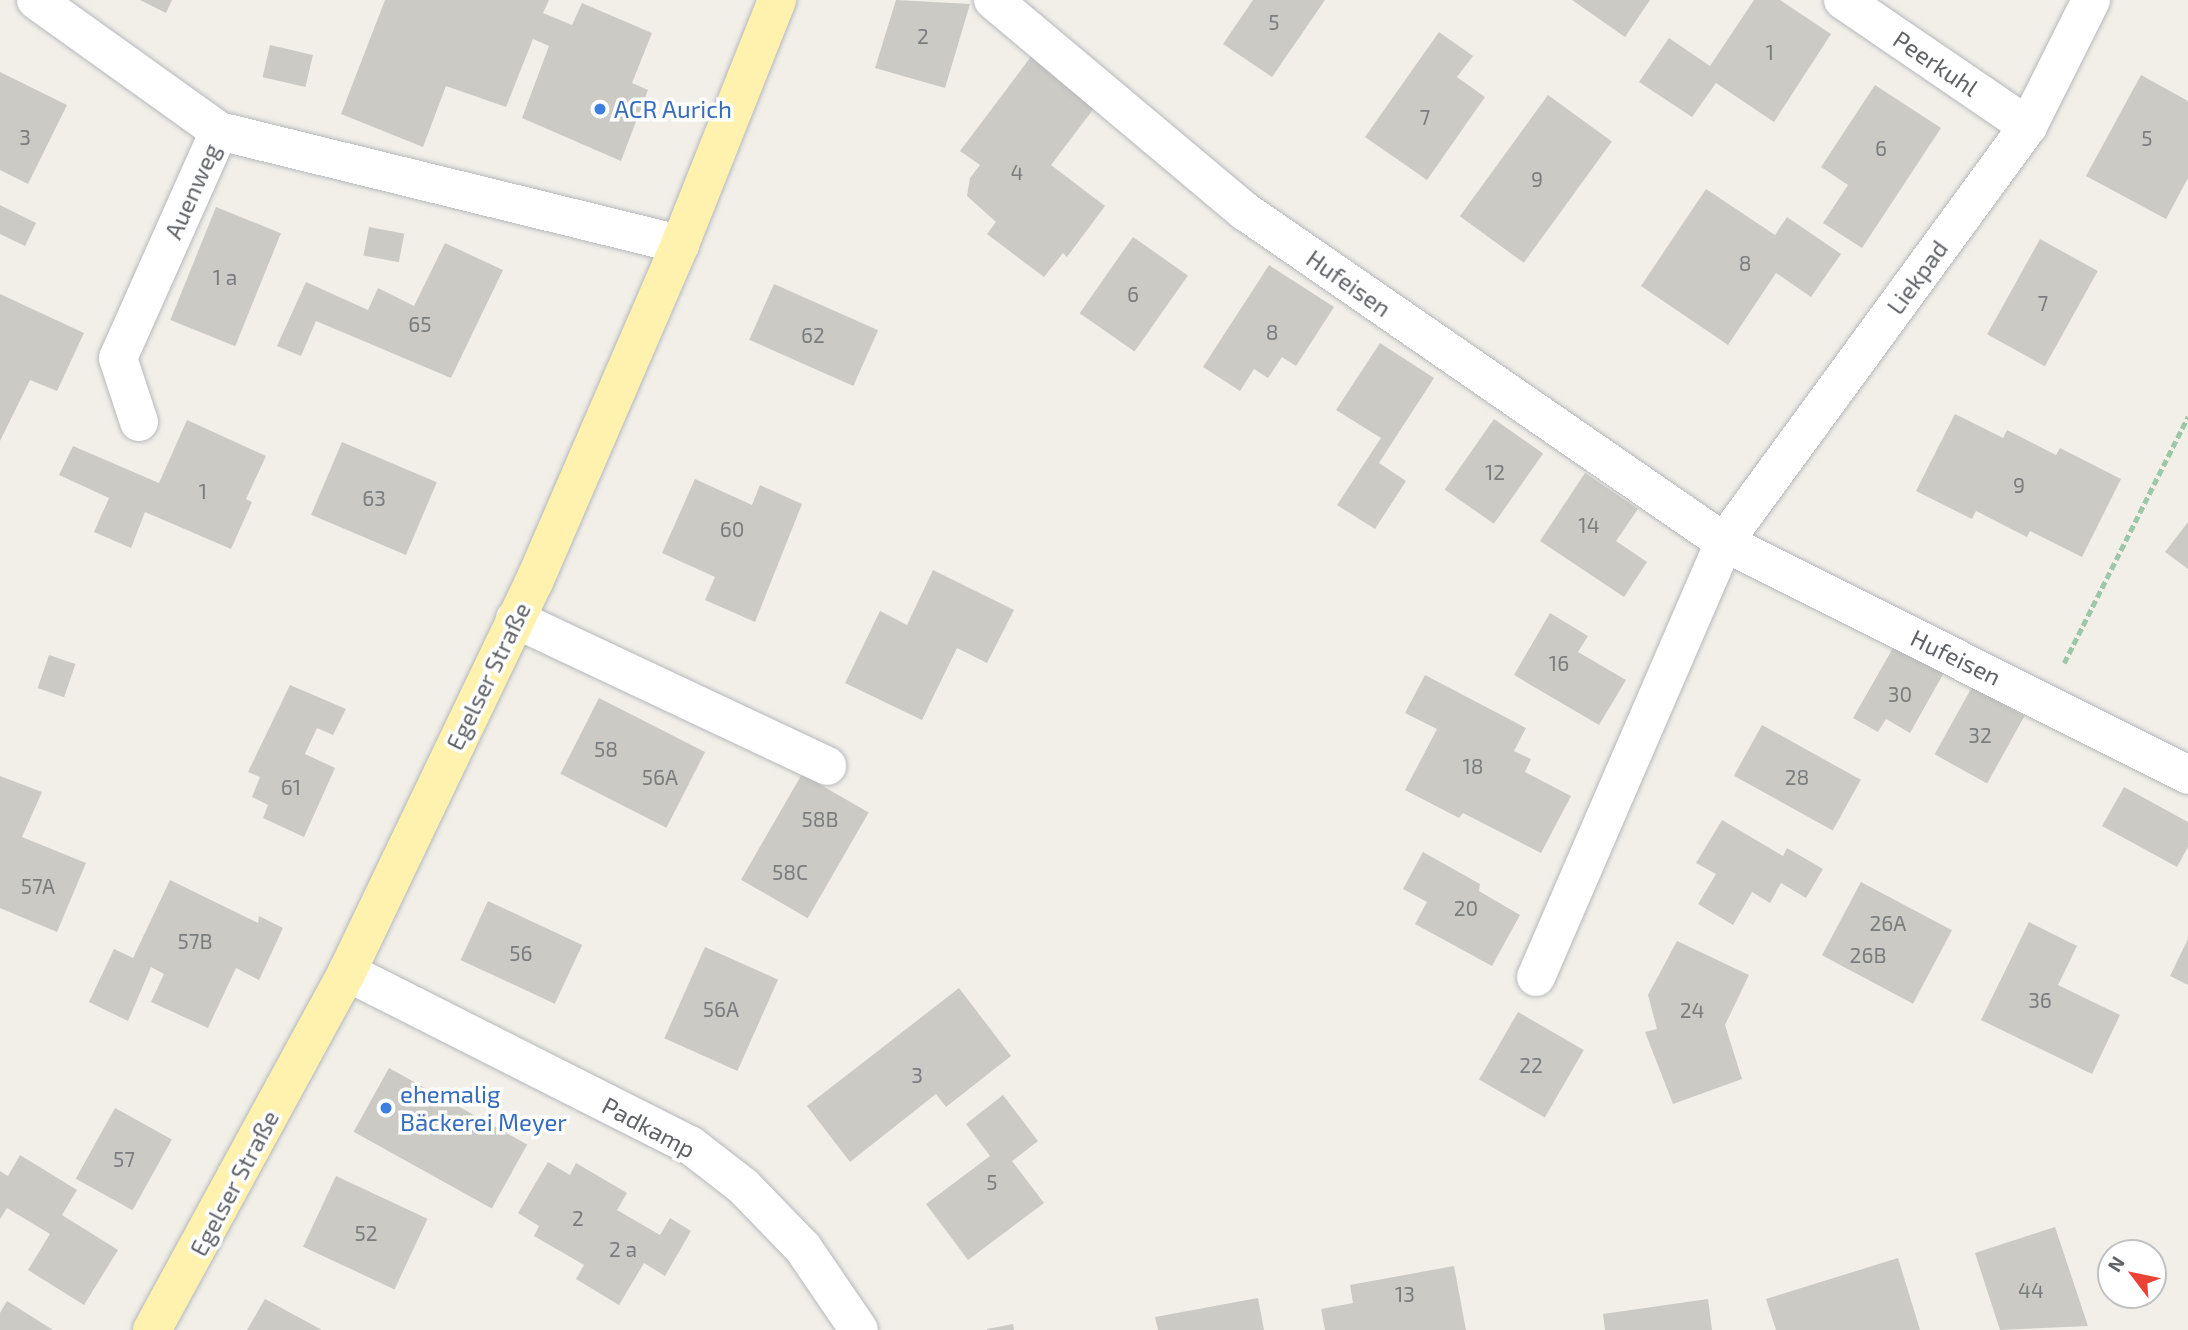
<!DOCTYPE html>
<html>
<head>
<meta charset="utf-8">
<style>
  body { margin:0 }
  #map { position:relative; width:2188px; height:1330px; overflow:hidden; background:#f1efe8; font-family:"Exo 2",sans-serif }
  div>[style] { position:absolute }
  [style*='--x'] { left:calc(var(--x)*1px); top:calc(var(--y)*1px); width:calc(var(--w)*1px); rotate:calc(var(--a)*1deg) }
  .building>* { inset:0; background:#cccac5; transform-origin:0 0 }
  .path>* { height:4.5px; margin-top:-2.25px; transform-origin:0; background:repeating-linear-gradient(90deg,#9cc7a9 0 7px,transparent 0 10.5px) }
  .roads { filter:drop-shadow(0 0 2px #b5b8bc) drop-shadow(0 0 2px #b5b8bc) }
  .minor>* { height:38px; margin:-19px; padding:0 19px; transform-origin:19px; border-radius:19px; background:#fff }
  .major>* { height:38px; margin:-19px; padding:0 19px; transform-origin:19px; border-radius:19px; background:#fff2af }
  .dots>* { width:19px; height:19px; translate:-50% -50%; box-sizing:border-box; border:4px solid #fff; border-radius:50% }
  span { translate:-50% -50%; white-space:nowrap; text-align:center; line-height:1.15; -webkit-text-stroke:7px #fff; paint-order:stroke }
  .number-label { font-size:21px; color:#7a7d7f }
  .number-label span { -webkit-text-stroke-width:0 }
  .street-label { font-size:24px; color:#5f6368 }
  .shop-label { font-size:24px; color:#366cbe }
  .left { translate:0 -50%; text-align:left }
  .north { position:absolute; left:2097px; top:1239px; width:70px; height:70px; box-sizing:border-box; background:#fff; border:2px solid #bfc1c3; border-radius:50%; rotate:302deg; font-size:19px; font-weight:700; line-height:28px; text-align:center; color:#5f6368 }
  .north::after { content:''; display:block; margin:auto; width:24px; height:32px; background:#ea4335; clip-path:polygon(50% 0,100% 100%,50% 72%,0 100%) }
</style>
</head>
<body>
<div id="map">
  <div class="building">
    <i style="clip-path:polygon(140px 0,172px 0,166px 13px)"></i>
    <i style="clip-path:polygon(385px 0,549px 0,543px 13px,572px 25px,582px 3px,652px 33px,632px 83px,648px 90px,621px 161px,522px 118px,549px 46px,533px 39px,506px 107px,446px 86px,423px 147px,341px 114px)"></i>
    <i style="clip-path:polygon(896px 0,970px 4px,945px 88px,875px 68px)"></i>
    <i style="clip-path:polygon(1253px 0,1325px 0,1272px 77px,1223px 44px)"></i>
    <i style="clip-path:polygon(1572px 0,1650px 0,1625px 37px)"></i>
    <i style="clip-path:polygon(1754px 0,1780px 0,1831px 34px,1774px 122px,1716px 83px,1692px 117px,1639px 82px,1669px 38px,1710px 66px)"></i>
    <i style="clip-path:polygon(1439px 32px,1473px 56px,1457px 77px,1485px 97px,1427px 180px,1365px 137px)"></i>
    <i style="left:270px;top:45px;width:44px;height:33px;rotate:13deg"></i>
    <i style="clip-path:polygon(1033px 54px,1098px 103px,1051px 165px,1105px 206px,1067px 257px,1063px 253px,1044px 277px,987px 234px,996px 222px,967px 196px,970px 178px,980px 165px,960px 151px)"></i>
    <i style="clip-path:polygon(0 72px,67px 105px,28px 184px,0 170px)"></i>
    <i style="clip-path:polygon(2141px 75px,2188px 101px,2188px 178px,2166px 219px,2086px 176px)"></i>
    <i style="clip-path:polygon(1875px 85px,1941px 128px,1862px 248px,1823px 223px,1848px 185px,1821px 167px)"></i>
    <i style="left:1548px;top:95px;width:79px;height:150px;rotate:36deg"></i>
    <i style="clip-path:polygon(1706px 189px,1775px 235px,1787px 217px,1841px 254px,1811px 297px,1776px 273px,1728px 345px,1641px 286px)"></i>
    <i style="clip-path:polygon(0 205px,36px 223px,25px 246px,0 234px)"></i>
    <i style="left:216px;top:207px;width:70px;height:122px;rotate:22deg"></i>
    <i style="left:369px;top:227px;width:36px;height:29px;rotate:11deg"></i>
    <i style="left:1133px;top:237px;width:67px;height:93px;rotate:35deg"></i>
    <i style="left:2040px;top:239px;width:66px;height:109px;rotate:29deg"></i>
    <i style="clip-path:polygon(445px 243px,503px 270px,451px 378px,316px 321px,301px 356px,277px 346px,306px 282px,368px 310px,378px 288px,414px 306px)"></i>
    <i style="clip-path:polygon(1269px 265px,1334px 307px,1296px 366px,1282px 357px,1268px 378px,1254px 369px,1240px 391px,1203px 367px)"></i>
    <i style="left:774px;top:284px;width:114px;height:61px;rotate:24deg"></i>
    <i style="clip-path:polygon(0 294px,84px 333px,57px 391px,30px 380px,0 441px)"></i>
    <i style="clip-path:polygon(1380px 343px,1434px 378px,1379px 463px,1406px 481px,1375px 529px,1337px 505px,1381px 438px,1336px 410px)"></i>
    <i style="clip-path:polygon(1955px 414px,2003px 438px,2007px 430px,2056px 455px,2060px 448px,2121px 479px,2082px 557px,2030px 531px,2027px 537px,1976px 511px,1972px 519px,1916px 491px)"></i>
    <i style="left:1494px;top:419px;width:60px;height:86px;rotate:35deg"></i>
    <i style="clip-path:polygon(187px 420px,266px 456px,246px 499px,252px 502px,231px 549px,145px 512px,131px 548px,94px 532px,109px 498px,59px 475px,73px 446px,159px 483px)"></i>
    <i style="left:342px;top:442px;width:103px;height:79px;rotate:23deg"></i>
    <i style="clip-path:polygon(1585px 473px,1638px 509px,1616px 541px,1647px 562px,1624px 597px,1540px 541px)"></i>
    <i style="clip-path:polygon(695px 479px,752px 505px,760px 485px,802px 504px,755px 622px,705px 600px,715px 577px,662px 553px)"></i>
    <i style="clip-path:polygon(2188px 522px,2188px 569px,2165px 552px)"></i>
    <i style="clip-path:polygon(933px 570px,1014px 610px,987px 663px,957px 648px,922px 720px,845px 683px,880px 611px,907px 625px)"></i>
    <i style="clip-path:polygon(1550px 613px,1588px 636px,1578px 652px,1626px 680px,1599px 725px,1514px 675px)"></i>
    <i style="clip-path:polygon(1897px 641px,1946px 669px,1910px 733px,1886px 719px,1878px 732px,1853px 718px)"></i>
    <i style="left:49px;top:655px;width:28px;height:35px;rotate:19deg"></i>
    <i style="clip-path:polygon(1425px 675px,1526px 728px,1514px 751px,1531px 759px,1525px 772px,1571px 796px,1541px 853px,1463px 813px,1459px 818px,1405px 790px,1437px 729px,1405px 713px)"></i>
    <i style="clip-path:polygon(290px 685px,346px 709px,333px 735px,317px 728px,305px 754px,335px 768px,304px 837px,263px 818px,268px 805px,252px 797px,260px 777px,248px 772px)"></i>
    <i style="left:1972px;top:687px;width:60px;height:77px;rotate:29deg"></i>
    <i style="left:599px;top:698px;width:119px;height:85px;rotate:27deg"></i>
    <i style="left:1762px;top:725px;width:113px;height:58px;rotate:29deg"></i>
    <i style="left:802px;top:774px;width:77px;height:122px;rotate:30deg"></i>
    <i style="clip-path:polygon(0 776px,42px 792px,22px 837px,86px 863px,57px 932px,0 908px)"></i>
    <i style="clip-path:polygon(2124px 787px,2188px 822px,2188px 847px,2177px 867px,2102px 826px)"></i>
    <i style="clip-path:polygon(1722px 820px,1783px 856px,1787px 848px,1823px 869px,1806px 898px,1781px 883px,1770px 903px,1752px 892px,1733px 925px,1698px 904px,1716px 874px,1696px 863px)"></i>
    <i style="clip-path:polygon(1423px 852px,1480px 884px,1479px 891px,1520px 915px,1492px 966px,1415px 924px,1427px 902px,1403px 889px)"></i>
    <i style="clip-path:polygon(170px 880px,258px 923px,259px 916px,283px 928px,259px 980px,236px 968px,208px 1028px,151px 1002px,164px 974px,151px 967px,128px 1021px,89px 1002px,114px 949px,133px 958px)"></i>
    <i style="left:1861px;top:882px;width:103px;height:83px;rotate:28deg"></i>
    <i style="left:488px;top:901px;width:104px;height:65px;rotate:25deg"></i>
    <i style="clip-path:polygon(2029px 922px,2077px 946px,2058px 985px,2120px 1015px,2092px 1074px,1981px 1020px)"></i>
    <i style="clip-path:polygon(2188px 939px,2188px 985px,2170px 976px)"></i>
    <i style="clip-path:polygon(1677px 941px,1749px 975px,1725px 1025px,1742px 1079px,1673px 1104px,1645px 1032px,1657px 1029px,1648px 995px)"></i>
    <i style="left:705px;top:947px;width:80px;height:100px;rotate:24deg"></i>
    <i style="clip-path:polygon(959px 988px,1011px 1056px,946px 1107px,936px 1094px,850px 1162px,807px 1106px)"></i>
    <i style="left:1518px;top:1012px;width:76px;height:78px;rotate:30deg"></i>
    <i style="left:389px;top:1068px;width:158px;height:73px;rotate:29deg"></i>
    <i style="clip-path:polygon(1003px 1095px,1038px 1141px,1012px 1161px,1044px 1203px,968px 1260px,926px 1204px,990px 1156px,966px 1124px)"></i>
    <i style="left:115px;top:1108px;width:65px;height:81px;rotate:29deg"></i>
    <i style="clip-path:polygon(20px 1155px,77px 1190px,62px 1215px,118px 1250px,84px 1305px,28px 1270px,50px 1234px,7px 1208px,0 1219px,0 1171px,8px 1176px)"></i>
    <i style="clip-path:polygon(548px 1162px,570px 1175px,576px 1163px,627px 1193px,617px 1210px,660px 1235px,670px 1218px,691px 1231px,665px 1276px,644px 1263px,619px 1305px,576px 1279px,584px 1265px,534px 1236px,539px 1226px,518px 1213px)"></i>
    <i style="left:336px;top:1176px;width:101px;height:78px;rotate:25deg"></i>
    <i style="clip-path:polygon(2055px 1227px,2088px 1326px,2000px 1330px,1975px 1253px)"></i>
    <i style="clip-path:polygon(1898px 1258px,1920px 1330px,1776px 1330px,1766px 1299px)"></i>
    <i style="clip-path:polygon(1454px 1266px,1466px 1330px,1325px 1330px,1321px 1309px,1353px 1303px,1350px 1285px)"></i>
    <i style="clip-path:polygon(1258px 1298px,1264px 1330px,1158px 1330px,1155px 1317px)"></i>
    <i style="clip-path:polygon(265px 1299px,322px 1330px,247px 1330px)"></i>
    <i style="clip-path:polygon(1708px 1299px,1712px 1330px,1605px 1330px,1603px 1314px)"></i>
    <i style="clip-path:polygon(7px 1301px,53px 1330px,0 1330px,0 1313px)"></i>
    <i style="clip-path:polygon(1013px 1324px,1014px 1330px,987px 1330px,987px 1329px)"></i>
  </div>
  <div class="path">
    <i style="--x:2064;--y:663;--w:276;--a:-63.3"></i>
  </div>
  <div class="roads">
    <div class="minor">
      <i style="--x:36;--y:0;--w:225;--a:35.6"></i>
      <i style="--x:219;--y:131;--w:475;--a:13.8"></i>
      <i style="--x:993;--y:0;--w:330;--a:40"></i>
      <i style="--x:1246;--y:212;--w:581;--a:34.62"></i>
      <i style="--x:1724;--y:542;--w:519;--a:26.66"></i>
      <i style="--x:1843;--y:0;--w:224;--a:34.3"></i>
      <i style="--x:139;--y:422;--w:67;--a:-108.2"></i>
      <i style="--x:118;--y:358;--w:248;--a:-66"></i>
      <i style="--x:515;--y:619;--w:345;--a:25.2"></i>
      <i style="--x:347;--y:972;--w:384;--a:26.8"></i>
      <i style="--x:690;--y:1145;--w:67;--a:37.7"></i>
      <i style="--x:743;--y:1186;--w:86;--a:45.9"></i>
      <i style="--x:803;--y:1248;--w:99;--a:55.7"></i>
      <i style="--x:1536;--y:977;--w:474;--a:-66.6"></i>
      <i style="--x:1724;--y:542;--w:515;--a:-53.84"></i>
      <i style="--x:2028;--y:126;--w:141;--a:-63.4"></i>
    </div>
    <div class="major">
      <i style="--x:152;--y:1330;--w:408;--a:-61.4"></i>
      <i style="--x:347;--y:972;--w:433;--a:-64.4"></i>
      <i style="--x:534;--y:582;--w:368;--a:-66.6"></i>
      <i style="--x:680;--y:244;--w:263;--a:-68.3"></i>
    </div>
  </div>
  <div class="dots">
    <i style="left:600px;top:109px;background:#3f7fe0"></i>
    <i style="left:386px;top:1108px;background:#3f7fe0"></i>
  </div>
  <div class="number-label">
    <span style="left:1274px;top:22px">5</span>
    <span style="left:923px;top:36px">2</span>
    <span style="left:1770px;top:52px">1</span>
    <span style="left:1425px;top:117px">7</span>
    <span style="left:25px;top:137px">3</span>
    <span style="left:2147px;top:138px">5</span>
    <span style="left:1881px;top:148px">6</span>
    <span style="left:1017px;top:172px">4</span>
    <span style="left:1537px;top:179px">9</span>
    <span style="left:1745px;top:263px">8</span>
    <span style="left:225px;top:277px">1 a</span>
    <span style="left:1133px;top:294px">6</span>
    <span style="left:2043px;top:303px">7</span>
    <span style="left:420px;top:324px">65</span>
    <span style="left:1272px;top:332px">8</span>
    <span style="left:813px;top:335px">62</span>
    <span style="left:1495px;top:472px">12</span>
    <span style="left:2019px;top:485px">9</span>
    <span style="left:203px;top:491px">1</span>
    <span style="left:374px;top:498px">63</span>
    <span style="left:1589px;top:525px">14</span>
    <span style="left:732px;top:529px">60</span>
    <span style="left:1559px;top:663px">16</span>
    <span style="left:1900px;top:694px">30</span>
    <span style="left:1980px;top:735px">32</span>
    <span style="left:606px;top:749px">58</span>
    <span style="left:1473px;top:766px">18</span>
    <span style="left:660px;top:777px">56A</span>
    <span style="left:1797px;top:777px">28</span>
    <span style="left:291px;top:787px">61</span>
    <span style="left:820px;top:819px">58B</span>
    <span style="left:790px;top:872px">58C</span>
    <span style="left:38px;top:886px">57A</span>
    <span style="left:1466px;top:908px">20</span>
    <span style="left:1888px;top:923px">26A</span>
    <span style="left:195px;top:941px">57B</span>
    <span style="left:521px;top:953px">56</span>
    <span style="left:1868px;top:955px">26B</span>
    <span style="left:2040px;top:1000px">36</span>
    <span style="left:721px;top:1009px">56A</span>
    <span style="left:1692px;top:1010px">24</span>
    <span style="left:1531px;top:1065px">22</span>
    <span style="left:917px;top:1075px">3</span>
    <span style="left:124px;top:1159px">57</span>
    <span style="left:992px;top:1182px">5</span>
    <span style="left:578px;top:1218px">2</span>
    <span style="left:366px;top:1233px">52</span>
    <span style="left:623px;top:1249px">2 a</span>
    <span style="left:2031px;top:1290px">44</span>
    <span style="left:1405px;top:1294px">13</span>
  </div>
  <div class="street-label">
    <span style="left:1936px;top:63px;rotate:34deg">Peerkuhl</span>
    <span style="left:192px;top:191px;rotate:-66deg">Auenweg</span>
    <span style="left:1917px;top:277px;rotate:-54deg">Liekpad</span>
    <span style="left:1349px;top:283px;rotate:35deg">Hufeisen</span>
    <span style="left:1956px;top:657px;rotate:26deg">Hufeisen</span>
    <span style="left:488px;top:676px;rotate:-64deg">Egelser Straße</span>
    <span style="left:649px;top:1127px;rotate:28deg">Padkamp</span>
    <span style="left:234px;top:1183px;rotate:-62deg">Egelser Straße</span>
  </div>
  <div class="shop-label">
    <span class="left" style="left:614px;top:109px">ACR Aurich</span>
    <span class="left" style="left:400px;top:1108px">ehemalig<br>Bäckerei Meyer</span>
  </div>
  <div class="north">N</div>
</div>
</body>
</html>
